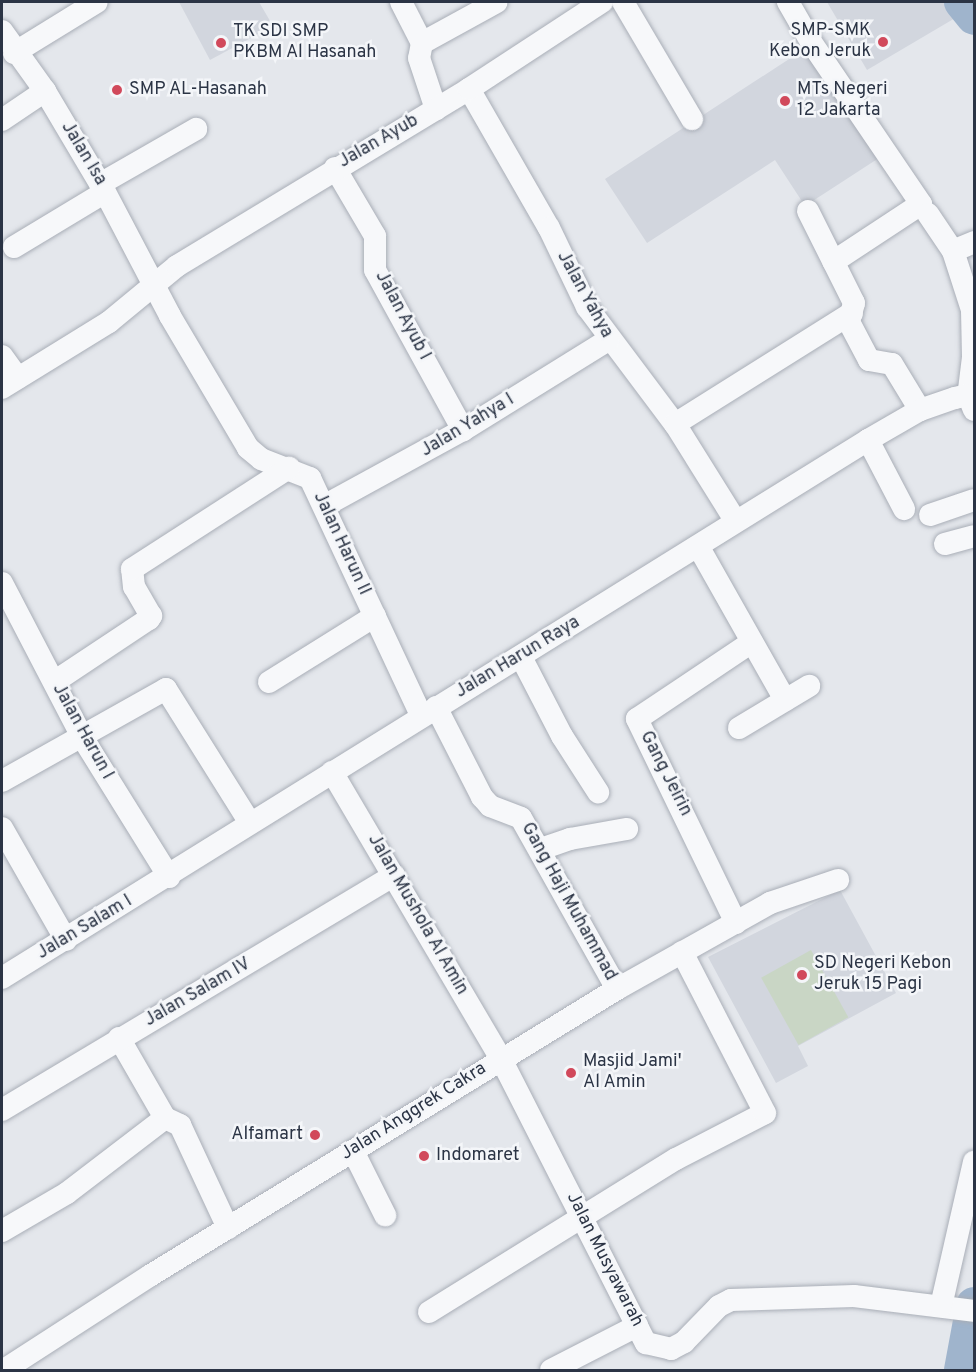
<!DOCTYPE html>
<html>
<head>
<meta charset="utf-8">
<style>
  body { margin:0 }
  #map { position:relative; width:976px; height:1372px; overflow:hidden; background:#e4e7ec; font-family:Overpass,sans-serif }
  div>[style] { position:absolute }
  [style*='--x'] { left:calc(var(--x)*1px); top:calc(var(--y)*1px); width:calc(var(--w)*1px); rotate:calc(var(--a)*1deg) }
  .built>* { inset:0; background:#d2d6de }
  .green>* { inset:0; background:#c9d6c5; transform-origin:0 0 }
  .river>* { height:36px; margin:-18px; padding:0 18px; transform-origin:18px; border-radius:18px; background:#9fb4cc }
  .roads { filter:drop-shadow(0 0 2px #a9aeb7) drop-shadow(0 0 2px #a9aeb7) }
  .street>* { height:22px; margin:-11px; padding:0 11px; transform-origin:11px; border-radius:11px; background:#f7f8fa }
  .dots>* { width:16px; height:16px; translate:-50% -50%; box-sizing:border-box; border:3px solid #f4f6f9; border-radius:50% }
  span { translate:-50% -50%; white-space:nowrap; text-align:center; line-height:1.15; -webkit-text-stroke:5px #f4f6f9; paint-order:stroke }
  .poi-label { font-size:18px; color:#2b3445 }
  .right { translate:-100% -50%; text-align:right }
  .left { translate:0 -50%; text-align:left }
  .street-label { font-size:18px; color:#2b3445 }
  .frame { position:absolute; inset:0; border:3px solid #2b3445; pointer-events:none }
</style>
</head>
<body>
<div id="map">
  <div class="built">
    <i style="clip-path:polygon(179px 2px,259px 2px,273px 26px,210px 60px)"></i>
    <i style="clip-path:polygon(827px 2px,955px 2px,962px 14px,867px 70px)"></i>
    <i style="clip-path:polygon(809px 46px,882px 156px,805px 206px,775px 160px,647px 243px,605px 179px)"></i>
    <i style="clip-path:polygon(840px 890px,896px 993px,798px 1046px,808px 1066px,776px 1083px,708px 957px)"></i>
  </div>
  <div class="green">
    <i style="left:811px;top:950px;width:77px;height:57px;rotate:61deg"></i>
  </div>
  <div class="river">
    <i style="--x:962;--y:2;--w:19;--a:51"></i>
    <i style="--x:962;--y:1370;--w:66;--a:-79.5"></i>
  </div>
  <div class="roads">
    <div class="street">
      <i style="--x:401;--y:2;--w:46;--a:62.9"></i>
      <i style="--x:422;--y:43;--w:15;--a:101"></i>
      <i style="--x:419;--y:58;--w:54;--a:71.6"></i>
      <i style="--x:623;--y:2;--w:136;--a:59.5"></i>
      <i style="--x:788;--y:2;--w:46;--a:60.1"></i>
      <i style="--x:811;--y:42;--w:196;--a:55.8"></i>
      <i style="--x:921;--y:204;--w:105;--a:146.6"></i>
      <i style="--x:2;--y:31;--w:74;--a:54.4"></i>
      <i style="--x:45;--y:91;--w:117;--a:59.3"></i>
      <i style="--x:105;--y:192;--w:140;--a:62.3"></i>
      <i style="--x:170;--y:316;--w:153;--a:59.4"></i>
      <i style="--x:248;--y:448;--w:17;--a:40"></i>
      <i style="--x:261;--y:459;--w:53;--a:21.2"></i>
      <i style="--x:310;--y:478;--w:262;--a:64.9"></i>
      <i style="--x:422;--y:43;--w:85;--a:-28.7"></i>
      <i style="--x:14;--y:53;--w:97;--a:-31.6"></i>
      <i style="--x:469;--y:89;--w:160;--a:60.1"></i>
      <i style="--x:549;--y:228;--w:88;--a:64.3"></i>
      <i style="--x:587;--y:307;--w:146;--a:53.1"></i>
      <i style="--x:675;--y:424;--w:113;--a:58"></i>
      <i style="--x:2;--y:120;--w:52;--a:-34"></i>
      <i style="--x:335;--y:168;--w:79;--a:59.5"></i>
      <i style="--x:375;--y:236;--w:34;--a:90"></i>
      <i style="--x:375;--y:270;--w:183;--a:61.2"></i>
      <i style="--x:100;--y:184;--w:111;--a:-29.8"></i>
      <i style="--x:808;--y:211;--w:103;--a:63.4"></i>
      <i style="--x:854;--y:303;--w:20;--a:105"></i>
      <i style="--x:849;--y:322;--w:43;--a:62.2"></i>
      <i style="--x:869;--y:360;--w:23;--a:10"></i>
      <i style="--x:892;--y:364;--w:54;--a:58.7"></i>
      <i style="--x:928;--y:214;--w:45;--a:56"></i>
      <i style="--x:953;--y:251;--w:62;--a:72.1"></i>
      <i style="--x:972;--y:310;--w:47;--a:88.8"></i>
      <i style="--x:973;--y:357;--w:38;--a:97"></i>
      <i style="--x:14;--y:247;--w:106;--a:-31.1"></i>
      <i style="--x:953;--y:251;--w:23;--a:-23"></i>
      <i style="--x:2;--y:356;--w:27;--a:54"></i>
      <i style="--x:2;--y:388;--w:126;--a:-31.7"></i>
      <i style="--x:109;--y:322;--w:88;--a:-39.5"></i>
      <i style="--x:177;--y:266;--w:341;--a:-31.2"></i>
      <i style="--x:469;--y:89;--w:159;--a:-33.2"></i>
      <i style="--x:675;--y:424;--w:209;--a:-32.1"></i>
      <i style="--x:868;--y:440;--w:78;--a:62.4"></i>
      <i style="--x:324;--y:506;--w:158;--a:-28.7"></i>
      <i style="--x:463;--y:430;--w:171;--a:-31.8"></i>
      <i style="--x:930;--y:515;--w:46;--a:-18.8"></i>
      <i style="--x:945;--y:544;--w:30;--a:-15"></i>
      <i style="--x:698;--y:546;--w:177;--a:60.5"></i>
      <i style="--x:2;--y:583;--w:174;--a:62.5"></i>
      <i style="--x:82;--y:737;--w:165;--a:58.1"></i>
      <i style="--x:521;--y:657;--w:89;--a:62.6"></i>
      <i style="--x:562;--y:736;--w:67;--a:57.3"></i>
      <i style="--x:54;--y:682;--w:114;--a:-33.6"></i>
      <i style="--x:149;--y:619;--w:4;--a:-56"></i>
      <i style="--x:151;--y:616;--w:34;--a:-120"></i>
      <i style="--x:134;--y:587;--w:18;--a:-96"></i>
      <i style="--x:132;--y:569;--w:187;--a:-32.8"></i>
      <i style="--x:269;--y:682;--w:125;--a:-31.9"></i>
      <i style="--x:436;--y:707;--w:101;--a:62.9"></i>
      <i style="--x:482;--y:797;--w:12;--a:48"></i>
      <i style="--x:490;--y:806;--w:33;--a:21"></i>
      <i style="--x:521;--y:818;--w:196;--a:60.7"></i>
      <i style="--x:739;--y:728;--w:82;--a:-31"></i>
      <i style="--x:332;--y:772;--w:333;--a:59.5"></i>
      <i style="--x:501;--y:1059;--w:319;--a:63"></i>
      <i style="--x:646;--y:1343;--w:26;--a:13"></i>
      <i style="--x:671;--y:1349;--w:15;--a:-28"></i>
      <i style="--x:684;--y:1342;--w:50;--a:-45.8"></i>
      <i style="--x:719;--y:1306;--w:13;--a:-27"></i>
      <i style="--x:731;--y:1300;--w:123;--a:-1.9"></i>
      <i style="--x:854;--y:1296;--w:121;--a:7.1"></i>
      <i style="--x:2;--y:781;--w:188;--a:-29.3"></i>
      <i style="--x:166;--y:689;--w:158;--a:57.9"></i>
      <i style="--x:2;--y:828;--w:129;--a:60.3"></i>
      <i style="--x:541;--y:849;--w:31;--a:-19"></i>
      <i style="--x:570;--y:839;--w:58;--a:-10"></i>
      <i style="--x:736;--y:923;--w:227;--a:-115.9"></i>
      <i style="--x:637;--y:719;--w:138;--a:-33.8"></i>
      <i style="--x:2;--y:978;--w:1020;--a:-31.85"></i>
      <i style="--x:868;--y:440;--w:60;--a:-30"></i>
      <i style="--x:920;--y:410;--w:37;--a:-19"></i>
      <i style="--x:955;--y:398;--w:13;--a:-13"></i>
      <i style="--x:968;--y:395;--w:16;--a:68"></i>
      <i style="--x:119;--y:1038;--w:92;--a:60.1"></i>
      <i style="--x:165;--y:1118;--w:17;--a:25"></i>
      <i style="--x:180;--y:1125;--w:114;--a:65"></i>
      <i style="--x:2;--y:1110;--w:457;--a:-30.9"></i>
      <i style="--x:353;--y:1151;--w:72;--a:63.4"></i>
      <i style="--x:2;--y:1231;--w:75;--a:-30.3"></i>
      <i style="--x:67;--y:1193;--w:123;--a:-37.4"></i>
      <i style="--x:941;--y:1306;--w:148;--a:-77.1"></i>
      <i style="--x:429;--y:1312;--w:291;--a:-31.8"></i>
      <i style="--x:676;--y:1159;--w:100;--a:-27.3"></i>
      <i style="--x:765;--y:1113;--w:181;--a:-117.3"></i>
      <i style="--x:4;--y:1370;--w:175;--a:-32.9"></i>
      <i style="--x:151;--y:1275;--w:547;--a:-31.54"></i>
      <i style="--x:617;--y:989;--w:176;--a:-29.3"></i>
      <i style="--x:770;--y:903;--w:72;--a:-18.7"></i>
      <i style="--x:551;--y:1370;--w:97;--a:-27.1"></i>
    </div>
  </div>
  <div class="dots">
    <i style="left:883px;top:42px;background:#d1495b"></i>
    <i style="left:221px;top:43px;background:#d1495b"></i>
    <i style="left:117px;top:90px;background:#d1495b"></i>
    <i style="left:785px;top:101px;background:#d1495b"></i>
    <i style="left:802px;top:975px;background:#d1495b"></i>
    <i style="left:571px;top:1073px;background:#d1495b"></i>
    <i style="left:315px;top:1135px;background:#d1495b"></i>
    <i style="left:424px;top:1156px;background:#d1495b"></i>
  </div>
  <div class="poi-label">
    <span class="right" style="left:871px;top:42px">SMP-SMK<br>Kebon Jeruk</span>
    <span class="left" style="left:233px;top:43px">TK SDI SMP<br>PKBM Al Hasanah</span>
    <span class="left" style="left:129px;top:90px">SMP AL-Hasanah</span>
    <span class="left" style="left:797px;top:101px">MTs Negeri<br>12 Jakarta</span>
    <span class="left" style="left:814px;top:975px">SD Negeri Kebon<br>Jeruk 15 Pagi</span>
    <span class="left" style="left:583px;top:1073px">Masjid Jami'<br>Al Amin</span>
    <span class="right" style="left:303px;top:1135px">Alfamart</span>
    <span class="left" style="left:436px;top:1156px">Indomaret</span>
  </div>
  <div class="street-label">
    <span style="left:379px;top:142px;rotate:-30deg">Jalan Ayub</span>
    <span style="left:83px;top:154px;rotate:59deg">Jalan Isa</span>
    <span style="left:584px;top:295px;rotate:61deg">Jalan Yahya</span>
    <span style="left:402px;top:316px;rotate:62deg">Jalan Ayub I</span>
    <span style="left:468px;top:426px;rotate:-31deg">Jalan Yahya I</span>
    <span style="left:341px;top:544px;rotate:65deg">Jalan Harun II</span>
    <span style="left:518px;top:658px;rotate:-31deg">Jalan Harun Raya</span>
    <span style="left:82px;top:732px;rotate:61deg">Jalan Harun I</span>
    <span style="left:665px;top:774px;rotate:63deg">Gang Jeirin</span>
    <span style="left:568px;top:902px;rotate:61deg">Gang Haji Muhammad</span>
    <span style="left:417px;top:915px;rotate:60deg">Jalan Mushola Al Amin</span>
    <span style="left:85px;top:928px;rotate:-31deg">Jalan Salam I</span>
    <span style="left:198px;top:993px;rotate:-30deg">Jalan Salam IV</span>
    <span style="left:414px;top:1112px;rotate:-32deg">Jalan Anggrek Cakra</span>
    <span style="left:604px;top:1260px;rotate:63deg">Jalan Musyawarah</span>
  </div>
  <div class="frame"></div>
</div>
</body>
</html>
